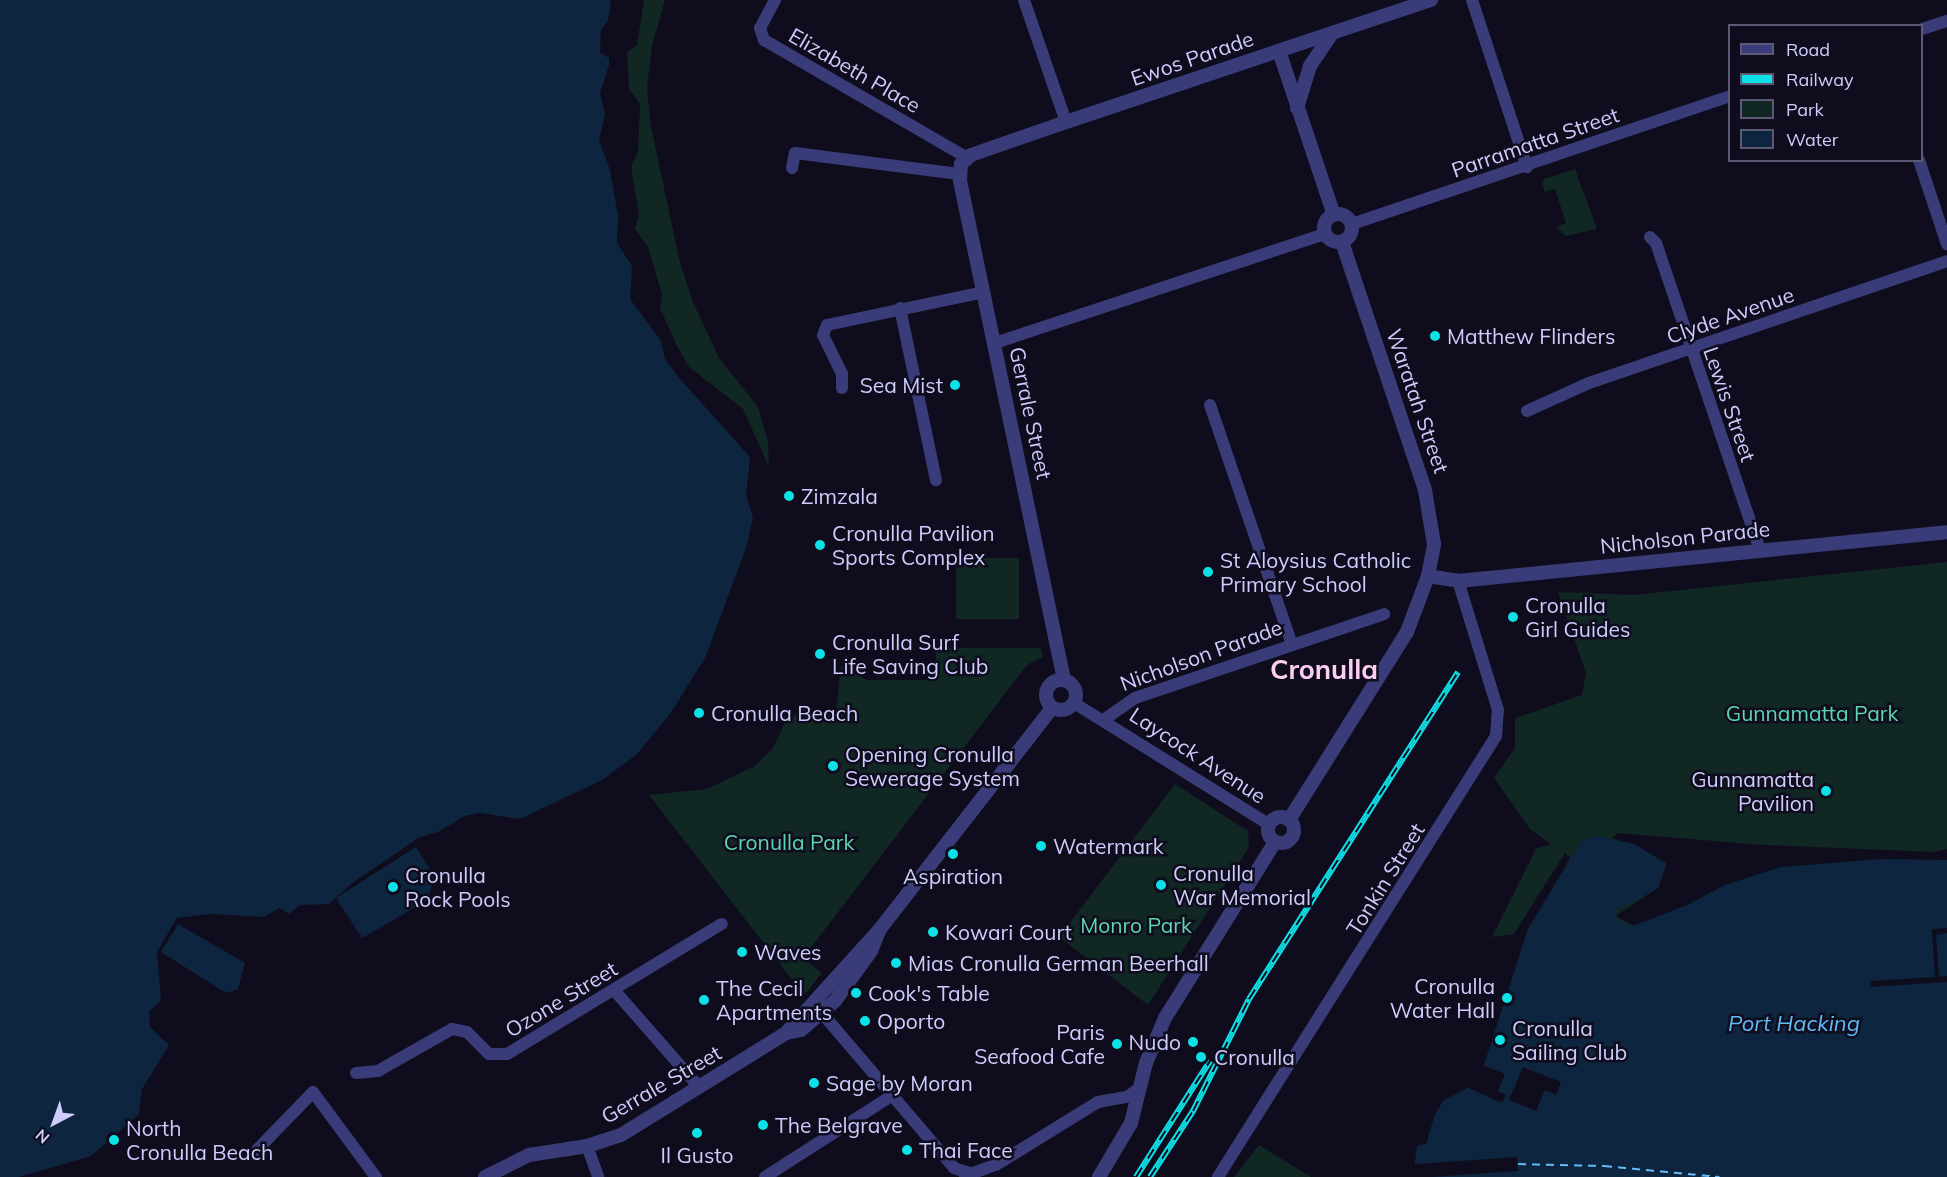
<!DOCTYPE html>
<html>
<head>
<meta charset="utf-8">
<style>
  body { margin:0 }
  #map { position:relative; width:1947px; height:1177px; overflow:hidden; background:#0f0d1d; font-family:Mulish,sans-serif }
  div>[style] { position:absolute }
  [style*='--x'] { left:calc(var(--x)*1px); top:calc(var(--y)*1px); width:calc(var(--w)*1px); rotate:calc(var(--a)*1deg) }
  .green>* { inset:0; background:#102724; transform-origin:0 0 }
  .water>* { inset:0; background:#0e2540 }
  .pier>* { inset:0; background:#0f0d1d; transform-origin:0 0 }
  .ferry>* { height:1.5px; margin-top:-0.75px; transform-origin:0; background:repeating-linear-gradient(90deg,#60bbf6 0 8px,transparent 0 14px) }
  .minor>* { height:12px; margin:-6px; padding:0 6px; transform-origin:6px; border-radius:6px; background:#3a3c7a }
  .tertiary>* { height:14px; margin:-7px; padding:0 7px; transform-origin:7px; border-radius:7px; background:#3a3c7a }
  .tertiary>.ring { margin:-7px; padding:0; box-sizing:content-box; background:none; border:14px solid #3a3c7a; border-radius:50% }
  .rail>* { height:6px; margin-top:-3px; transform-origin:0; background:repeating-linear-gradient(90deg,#0f0d1d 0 11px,#0de1e8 0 22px); box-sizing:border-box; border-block:2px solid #0de1e8 }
  .dots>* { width:16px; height:16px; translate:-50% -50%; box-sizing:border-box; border:3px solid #0f0d1d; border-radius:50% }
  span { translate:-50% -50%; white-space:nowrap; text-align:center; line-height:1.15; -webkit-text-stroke:5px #0f0d1d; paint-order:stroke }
  .street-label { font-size:21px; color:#ceccfc }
  .poi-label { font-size:21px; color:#ceccfc }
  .left { translate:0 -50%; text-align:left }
  .right { translate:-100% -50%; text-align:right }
  .park-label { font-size:21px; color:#5dd7b0 }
  .water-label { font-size:22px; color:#60bbf6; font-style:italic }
  .district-label { font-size:27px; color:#fcceef; font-weight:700 }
  .legend { position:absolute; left:1728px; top:24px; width:195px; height:138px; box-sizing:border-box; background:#0f0d1d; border:2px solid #5b5976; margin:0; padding:8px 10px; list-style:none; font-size:18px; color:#ceccfc }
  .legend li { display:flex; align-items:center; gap:12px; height:30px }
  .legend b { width:30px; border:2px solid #5b5976 }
  .north { position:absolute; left:24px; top:1093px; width:60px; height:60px; -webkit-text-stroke:4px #0f0d1d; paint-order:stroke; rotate:221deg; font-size:16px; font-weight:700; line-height:24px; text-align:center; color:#ceccfc }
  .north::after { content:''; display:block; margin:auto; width:21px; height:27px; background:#ceccfc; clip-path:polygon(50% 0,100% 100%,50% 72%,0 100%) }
</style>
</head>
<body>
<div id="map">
  <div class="green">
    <i style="clip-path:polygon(644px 0,665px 0,652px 45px,647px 89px,651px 126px,679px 259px,692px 300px,719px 358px,758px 407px,768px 442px,769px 467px,743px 409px,689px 367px,677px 346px,660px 308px,662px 294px,648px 247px,635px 229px,639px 215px,631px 167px,638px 152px,640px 104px,629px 89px,627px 53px,637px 45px)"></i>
    <i style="clip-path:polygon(1575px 169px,1597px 229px,1566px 236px,1556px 227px,1566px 223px,1555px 189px,1545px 192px,1542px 183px,1544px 179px)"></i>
    <i style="left:956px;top:558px;width:63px;height:61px"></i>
    <i style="clip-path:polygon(1947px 562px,1947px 849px,1934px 852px,1763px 845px,1618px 833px,1612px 838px,1666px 865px,1658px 888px,1615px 916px,1636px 927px,1662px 915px,1665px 938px,1520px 952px,1570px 858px,1565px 853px,1514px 934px,1492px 937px,1536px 849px,1551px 844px,1530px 829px,1494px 778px,1515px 748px,1515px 718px,1582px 695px,1586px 673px,1558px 592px,1634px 595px)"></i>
    <i style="clip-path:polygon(942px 648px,1041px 648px,1043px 657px,1027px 665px,803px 958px,822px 973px,804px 995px,649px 795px,707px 789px,755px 766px,773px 748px,785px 723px,803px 709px,836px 711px,841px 666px,867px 680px,935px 680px,936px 653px)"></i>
    <i style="clip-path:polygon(1175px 784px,1248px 831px,1249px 847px,1148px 1005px,1059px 937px)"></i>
    <i style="clip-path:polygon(1259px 1145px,1311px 1177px,1234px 1177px)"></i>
  </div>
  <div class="water">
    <i style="clip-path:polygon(0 0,611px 0,608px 21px,601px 29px,600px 53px,609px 58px,609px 65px,600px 93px,605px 114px,599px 140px,610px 170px,618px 216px,617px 243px,632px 266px,630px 299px,661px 341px,665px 359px,680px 379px,750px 457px,746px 495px,753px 518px,746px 548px,705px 658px,670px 714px,636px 755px,602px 780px,520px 819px,480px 813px,464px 816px,440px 831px,418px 838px,351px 884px,329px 904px,300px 905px,289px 914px,279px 908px,264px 917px,209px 914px,177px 918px,157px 952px,161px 1000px,149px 1012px,150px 1027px,169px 1045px,142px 1089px,139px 1114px,91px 1156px,19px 1177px,0 1177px)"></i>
    <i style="clip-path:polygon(1596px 836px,1634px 844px,1666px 863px,1658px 888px,1615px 910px,1618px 919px,1630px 927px,1687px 905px,1725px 885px,1781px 867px,1882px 859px,1947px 860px,1947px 1177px,1413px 1177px,1417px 1146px,1426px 1144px,1435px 1114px,1444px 1100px,1471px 1086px,1481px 1074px,1528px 929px,1581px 841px)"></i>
    <i style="clip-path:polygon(416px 847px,434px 876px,428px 900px,362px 938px,336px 898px)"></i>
    <i style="clip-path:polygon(178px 924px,245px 963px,238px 989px,226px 993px,161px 952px)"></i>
  </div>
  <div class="pier">
    <i style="clip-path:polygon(1947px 928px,1947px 933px,1936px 935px,1939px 977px,1947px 976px,1947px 982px,1871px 987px,1870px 981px,1935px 977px,1932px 929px)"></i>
    <i style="clip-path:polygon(1481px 1064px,1505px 1074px,1498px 1091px,1506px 1095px,1502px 1103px,1464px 1086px,1473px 1082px)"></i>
    <i style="clip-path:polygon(1523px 1067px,1561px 1082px,1556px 1095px,1545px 1090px,1536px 1111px,1509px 1100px)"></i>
    <i style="left:1517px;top:1157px;width:14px;height:105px;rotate:86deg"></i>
  </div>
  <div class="ferry">
    <i style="--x:1518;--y:1164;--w:86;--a:1.3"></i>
    <i style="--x:1604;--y:1166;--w:116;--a:5.5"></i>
  </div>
  <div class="minor">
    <i style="--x:775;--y:0;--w:32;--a:118"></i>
    <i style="--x:760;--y:28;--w:13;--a:72"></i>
    <i style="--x:764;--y:40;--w:233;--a:30.1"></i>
    <i style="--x:1024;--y:0;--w:129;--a:71"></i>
    <i style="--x:1472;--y:0;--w:176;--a:71.8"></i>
    <i style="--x:1922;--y:29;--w:26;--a:-18"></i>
    <i style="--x:1919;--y:160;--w:89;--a:71.6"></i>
    <i style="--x:792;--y:168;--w:15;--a:-79"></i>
    <i style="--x:795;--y:153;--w:165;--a:7.3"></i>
    <i style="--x:1352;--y:224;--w:399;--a:-18.7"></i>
    <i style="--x:1650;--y:237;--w:8;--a:45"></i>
    <i style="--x:1656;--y:243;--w:325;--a:71.3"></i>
    <i style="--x:900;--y:308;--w:176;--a:78.2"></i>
    <i style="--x:995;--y:343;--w:348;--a:-18.3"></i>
    <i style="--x:842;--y:388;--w:14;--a:-90"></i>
    <i style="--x:842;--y:374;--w:43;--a:-116"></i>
    <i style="--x:823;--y:335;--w:11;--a:-68"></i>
    <i style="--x:827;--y:325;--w:160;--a:-11.9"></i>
    <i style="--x:1210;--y:405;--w:253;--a:71.1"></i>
    <i style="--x:1527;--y:411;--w:68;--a:-24.3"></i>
    <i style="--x:1589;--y:383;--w:378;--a:-18.8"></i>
    <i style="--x:1074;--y:703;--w:231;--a:31.9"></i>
    <i style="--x:1105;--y:719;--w:37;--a:-35"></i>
    <i style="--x:1135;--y:698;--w:263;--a:-18.6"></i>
    <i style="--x:614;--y:990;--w:129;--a:48.8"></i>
    <i style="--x:815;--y:1005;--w:214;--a:49.5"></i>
    <i style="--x:954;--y:1168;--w:16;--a:18"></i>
    <i style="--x:356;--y:1073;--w:22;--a:-5"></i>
    <i style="--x:378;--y:1071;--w:85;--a:-29.6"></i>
    <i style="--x:452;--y:1029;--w:15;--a:11"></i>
    <i style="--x:467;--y:1032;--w:31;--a:45"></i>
    <i style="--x:489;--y:1054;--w:18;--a:0"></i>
    <i style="--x:507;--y:1054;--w:251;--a:-31.2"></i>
    <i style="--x:587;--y:1146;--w:33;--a:70"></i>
    <i style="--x:253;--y:1154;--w:86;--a:-45.9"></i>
    <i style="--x:313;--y:1092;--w:106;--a:53.5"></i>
    <i style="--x:965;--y:1176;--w:33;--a:-20"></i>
    <i style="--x:996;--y:1165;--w:120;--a:-31.7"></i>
    <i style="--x:1098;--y:1102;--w:29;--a:-10"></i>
    <i style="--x:1127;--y:1097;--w:17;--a:-36"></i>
    <i style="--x:765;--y:1177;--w:150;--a:-32.7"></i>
    <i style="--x:1218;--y:1177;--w:521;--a:-57.77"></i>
    <i style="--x:1496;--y:736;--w:26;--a:-86"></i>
    <i style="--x:1498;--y:710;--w:135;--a:-107.2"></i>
  </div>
  <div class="tertiary">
    <i style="--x:1279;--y:51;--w:173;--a:71.5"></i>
    <i style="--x:1297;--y:108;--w:44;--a:-72.8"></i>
    <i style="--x:1310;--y:66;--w:37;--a:-56"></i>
    <i class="ring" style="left:1324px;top:214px;width:14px;height:14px"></i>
    <i style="--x:1428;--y:576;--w:30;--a:9"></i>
    <i style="--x:1458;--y:581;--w:491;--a:-5.7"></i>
    <i class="ring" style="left:1046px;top:680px;width:16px;height:16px"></i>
    <i style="--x:1064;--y:680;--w:510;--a:-101.77"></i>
    <i style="--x:960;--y:181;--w:17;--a:-87"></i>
    <i style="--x:961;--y:164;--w:13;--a:-42"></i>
    <i style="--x:971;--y:155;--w:101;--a:-19.2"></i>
    <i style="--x:1066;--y:122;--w:385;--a:-18.5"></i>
    <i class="ring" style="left:1268px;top:817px;width:12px;height:12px"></i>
    <i style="--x:1289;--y:820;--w:222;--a:-57.9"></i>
    <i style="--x:1407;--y:632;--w:60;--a:-69.4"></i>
    <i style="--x:1428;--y:576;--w:33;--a:-79"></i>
    <i style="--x:1434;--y:544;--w:55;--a:-99.5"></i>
    <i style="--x:1425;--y:490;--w:262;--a:-108.5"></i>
    <i style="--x:786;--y:1033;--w:140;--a:-47.9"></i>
    <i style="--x:880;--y:929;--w:280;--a:-52.1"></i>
    <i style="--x:485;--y:1177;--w:49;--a:-26.6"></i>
    <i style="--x:529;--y:1155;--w:59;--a:-8.8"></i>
    <i style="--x:587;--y:1146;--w:36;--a:-18"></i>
    <i style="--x:621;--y:1135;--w:194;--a:-31.7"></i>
    <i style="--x:786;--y:1033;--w:15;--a:-11"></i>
    <i style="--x:801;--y:1030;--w:45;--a:-40.5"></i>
    <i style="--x:835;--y:1001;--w:62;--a:-54.2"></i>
    <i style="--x:871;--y:951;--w:24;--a:-68"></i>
    <i style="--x:1099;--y:1177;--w:63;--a:-59.3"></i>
    <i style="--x:1131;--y:1123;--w:62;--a:-76"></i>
    <i style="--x:1146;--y:1063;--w:49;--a:-67.1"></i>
    <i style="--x:1165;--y:1018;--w:208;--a:-58"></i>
  </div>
  <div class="rail">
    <i style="--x:1136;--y:1177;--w:138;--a:-57.5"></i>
    <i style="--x:1150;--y:1177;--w:79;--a:-56.9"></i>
    <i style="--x:1193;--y:1111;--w:125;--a:-63.4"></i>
    <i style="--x:1249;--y:999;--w:388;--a:-57.4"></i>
  </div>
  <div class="dots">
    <i style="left:1435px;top:336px;background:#0de1e8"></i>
    <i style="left:955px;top:385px;background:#0de1e8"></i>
    <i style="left:789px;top:496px;background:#0de1e8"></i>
    <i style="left:820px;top:545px;background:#0de1e8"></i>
    <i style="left:1208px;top:572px;background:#0de1e8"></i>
    <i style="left:1513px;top:617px;background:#0de1e8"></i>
    <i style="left:820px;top:654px;background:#0de1e8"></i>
    <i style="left:699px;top:713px;background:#0de1e8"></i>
    <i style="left:833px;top:766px;background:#0de1e8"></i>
    <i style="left:1826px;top:791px;background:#0de1e8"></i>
    <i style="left:1041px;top:846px;background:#0de1e8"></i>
    <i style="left:953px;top:854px;background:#0de1e8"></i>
    <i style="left:1161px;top:885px;background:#0de1e8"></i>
    <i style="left:393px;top:887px;background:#0de1e8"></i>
    <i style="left:933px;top:932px;background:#0de1e8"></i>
    <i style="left:742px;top:952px;background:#0de1e8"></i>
    <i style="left:896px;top:963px;background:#0de1e8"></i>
    <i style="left:856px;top:993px;background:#0de1e8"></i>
    <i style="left:1507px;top:998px;background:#0de1e8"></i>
    <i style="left:704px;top:1000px;background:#0de1e8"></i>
    <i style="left:865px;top:1021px;background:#0de1e8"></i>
    <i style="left:1500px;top:1040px;background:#0de1e8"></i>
    <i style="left:1193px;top:1042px;background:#0de1e8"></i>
    <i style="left:1117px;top:1044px;background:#0de1e8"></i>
    <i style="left:1201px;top:1057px;background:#0de1e8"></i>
    <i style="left:814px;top:1083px;background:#0de1e8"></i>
    <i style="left:763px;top:1125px;background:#0de1e8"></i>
    <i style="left:697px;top:1133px;background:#0de1e8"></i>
    <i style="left:114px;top:1140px;background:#0de1e8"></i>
    <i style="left:907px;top:1150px;background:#0de1e8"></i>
  </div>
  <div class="street-label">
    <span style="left:1192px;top:58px;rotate:-19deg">Ewos Parade</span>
    <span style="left:855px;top:70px;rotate:30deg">Elizabeth Place</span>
    <span style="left:1535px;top:142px;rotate:-19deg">Parramatta Street</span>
    <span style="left:1730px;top:315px;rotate:-19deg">Clyde Avenue</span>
    <span style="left:1418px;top:401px;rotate:71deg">Waratah Street</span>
    <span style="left:1730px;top:404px;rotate:71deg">Lewis Street</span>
    <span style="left:1031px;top:413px;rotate:78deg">Gerrale Street</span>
    <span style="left:1685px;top:537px;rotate:-6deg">Nicholson Parade</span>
    <span style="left:1201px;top:655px;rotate:-20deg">Nicholson Parade</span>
    <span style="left:1198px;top:755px;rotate:33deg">Laycock Avenue</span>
    <span style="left:1385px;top:879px;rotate:-58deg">Tonkin Street</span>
    <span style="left:561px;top:999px;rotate:-31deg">Ozone Street</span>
    <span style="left:661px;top:1084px;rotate:-30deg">Gerrale Street</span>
  </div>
  <div class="poi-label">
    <span class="left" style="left:1447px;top:336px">Matthew Flinders</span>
    <span class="right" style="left:943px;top:385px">Sea Mist</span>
    <span class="left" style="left:801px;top:496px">Zimzala</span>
    <span class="left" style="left:832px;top:545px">Cronulla Pavilion<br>Sports Complex</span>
    <span class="left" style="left:1220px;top:572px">St Aloysius Catholic<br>Primary School</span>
    <span class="left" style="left:1525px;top:617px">Cronulla<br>Girl Guides</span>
    <span class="left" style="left:832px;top:654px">Cronulla Surf<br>Life Saving Club</span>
    <span class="left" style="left:711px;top:713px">Cronulla Beach</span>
    <span class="left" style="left:845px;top:766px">Opening Cronulla<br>Sewerage System</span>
    <span class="right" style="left:1814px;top:791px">Gunnamatta<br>Pavilion</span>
    <span class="left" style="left:1053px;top:846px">Watermark</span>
    <span class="left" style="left:1173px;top:885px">Cronulla<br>War Memorial</span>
    <span class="left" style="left:405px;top:887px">Cronulla<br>Rock Pools</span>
    <span style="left:953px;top:876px">Aspiration</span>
    <span class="left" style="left:945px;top:932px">Kowari Court</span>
    <span class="left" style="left:754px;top:952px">Waves</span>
    <span class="left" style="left:908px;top:963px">Mias Cronulla German Beerhall</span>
    <span class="right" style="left:1495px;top:998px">Cronulla<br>Water Hall</span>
    <span class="left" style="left:716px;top:1000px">The Cecil<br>Apartments</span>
    <span class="left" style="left:868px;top:993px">Cook's Table</span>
    <span class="left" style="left:877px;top:1021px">Oporto</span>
    <span class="left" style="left:1512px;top:1040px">Cronulla<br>Sailing Club</span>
    <span class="right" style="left:1105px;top:1044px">Paris<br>Seafood Cafe</span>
    <span class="right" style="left:1181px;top:1042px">Nudo</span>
    <span class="left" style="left:1214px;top:1057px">Cronulla</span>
    <span class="left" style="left:826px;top:1083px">Sage by Moran</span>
    <span class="left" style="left:775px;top:1125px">The Belgrave</span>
    <span class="left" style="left:126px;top:1140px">North<br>Cronulla Beach</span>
    <span class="left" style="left:919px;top:1150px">Thai Face</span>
    <span style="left:697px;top:1155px">Il Gusto</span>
  </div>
  <div class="park-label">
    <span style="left:1812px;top:713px">Gunnamatta Park</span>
    <span style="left:789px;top:842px">Cronulla Park</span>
    <span style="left:1136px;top:925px">Monro Park</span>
  </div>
  <div class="water-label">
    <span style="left:1794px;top:1024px">Port Hacking</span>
  </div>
  <div class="district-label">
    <span style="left:1324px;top:670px">Cronulla</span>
  </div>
  <ul class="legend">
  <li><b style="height:8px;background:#3a3c7a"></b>Road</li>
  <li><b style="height:8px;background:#0de1e8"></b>Railway</li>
  <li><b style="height:16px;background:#102724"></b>Park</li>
  <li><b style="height:16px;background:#0e2540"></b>Water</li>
  </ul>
  <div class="north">N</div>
</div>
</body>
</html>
